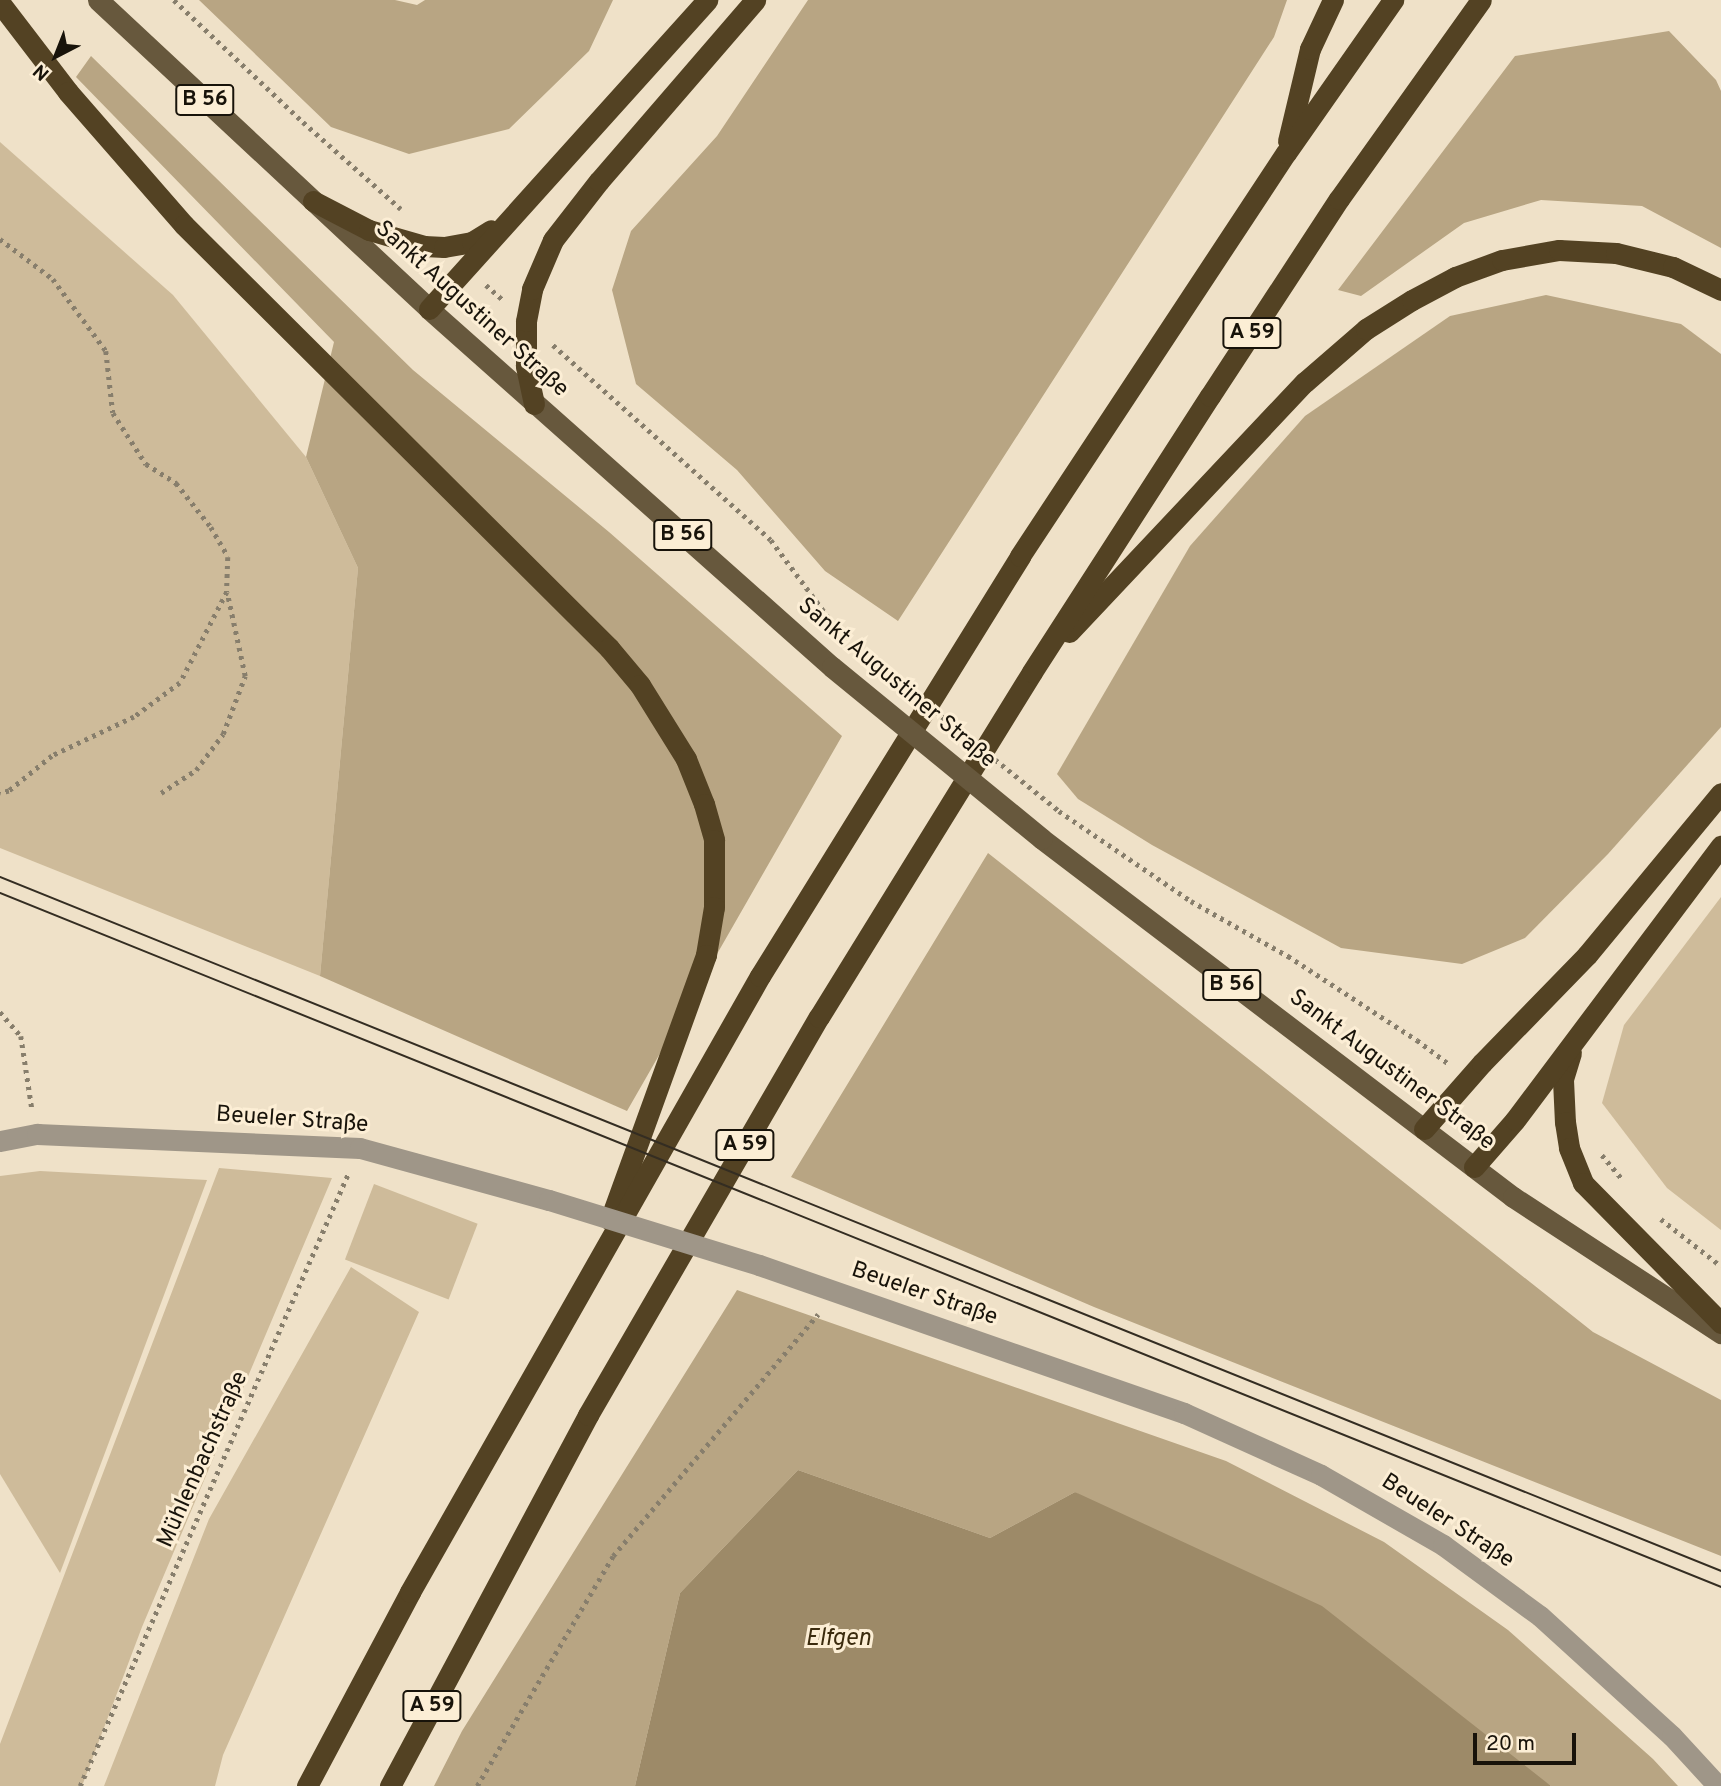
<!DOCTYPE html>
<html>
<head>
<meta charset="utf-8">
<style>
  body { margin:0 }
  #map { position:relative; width:1721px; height:1786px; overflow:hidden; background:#efe1c8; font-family:Overpass,sans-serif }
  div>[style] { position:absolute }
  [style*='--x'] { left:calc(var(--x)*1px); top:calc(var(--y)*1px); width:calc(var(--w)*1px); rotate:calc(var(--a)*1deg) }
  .green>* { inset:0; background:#cebb9a; transform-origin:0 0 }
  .forest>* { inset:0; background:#b8a583 }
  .water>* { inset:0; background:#9d8a68 }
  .path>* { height:4.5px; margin-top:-2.25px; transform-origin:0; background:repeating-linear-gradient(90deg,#877e6c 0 3.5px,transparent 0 8.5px) }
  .minor>* { height:21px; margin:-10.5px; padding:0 10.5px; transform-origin:10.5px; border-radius:10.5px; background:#9f9688 }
  .major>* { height:21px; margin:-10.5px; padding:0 10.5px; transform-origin:10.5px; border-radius:10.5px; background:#67583d }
  .highway>* { height:21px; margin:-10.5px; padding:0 10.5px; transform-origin:10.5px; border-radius:10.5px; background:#534223 }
  .tram>* { height:2px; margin:-1px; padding:0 1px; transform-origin:1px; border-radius:1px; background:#342d22 }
  .path-bridge>* { height:4.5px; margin-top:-2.25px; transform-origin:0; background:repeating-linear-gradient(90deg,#877e6c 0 3.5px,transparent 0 8.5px) }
  .minor-bridge>* { height:21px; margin:-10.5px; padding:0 10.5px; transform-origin:10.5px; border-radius:10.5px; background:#9f9688 }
  .major-bridge>* { height:21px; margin:-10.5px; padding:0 10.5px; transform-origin:10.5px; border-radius:10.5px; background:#67583d }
  span { translate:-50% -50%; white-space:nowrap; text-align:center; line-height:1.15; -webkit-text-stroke:6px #fceed5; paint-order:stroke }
  .shield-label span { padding:2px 5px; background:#fceed5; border:2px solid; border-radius:5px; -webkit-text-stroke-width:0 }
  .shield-label { font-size:21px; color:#18130a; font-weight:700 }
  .street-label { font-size:23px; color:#18130a }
  .water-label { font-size:24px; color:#3b2b0e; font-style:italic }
  .north { position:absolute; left:21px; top:21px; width:70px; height:70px; -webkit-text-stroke:5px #fceed5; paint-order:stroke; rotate:222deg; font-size:19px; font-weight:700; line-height:28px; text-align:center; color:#18130a }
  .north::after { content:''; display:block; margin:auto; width:24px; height:32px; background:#18130a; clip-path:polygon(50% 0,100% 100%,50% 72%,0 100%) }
  .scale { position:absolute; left:1473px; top:1733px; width:103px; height:32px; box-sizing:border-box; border:4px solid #18130a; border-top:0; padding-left:9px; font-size:21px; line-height:24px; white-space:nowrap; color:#18130a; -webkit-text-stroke:5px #fceed5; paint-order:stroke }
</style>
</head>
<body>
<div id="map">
  <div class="green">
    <i style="clip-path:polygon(0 142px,173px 295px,306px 457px,358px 568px,320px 976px,0 848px)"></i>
    <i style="clip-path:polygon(1721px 897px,1721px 1230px,1667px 1188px,1602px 1103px,1624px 1025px)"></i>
    <i style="clip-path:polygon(219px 1168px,332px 1178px,142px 1627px,82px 1786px,0 1786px,0 1744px)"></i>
    <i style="clip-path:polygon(40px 1171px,207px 1180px,60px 1573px,0 1474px,0 1176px)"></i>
    <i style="left:374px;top:1184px;width:111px;height:81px;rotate:21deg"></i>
    <i style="clip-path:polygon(351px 1267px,419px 1312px,223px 1755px,215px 1786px,104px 1786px,209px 1519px)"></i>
  </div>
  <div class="forest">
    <i style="clip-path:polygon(199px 0,395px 0,417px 5px,425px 0,613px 0,589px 51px,509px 129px,409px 154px,331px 127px)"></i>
    <i style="clip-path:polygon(808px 0,1287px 0,1274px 37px,898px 621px,825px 571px,737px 470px,636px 384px,612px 290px,631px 231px,717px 136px)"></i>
    <i style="clip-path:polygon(1669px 31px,1716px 80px,1721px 91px,1721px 248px,1642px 206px,1541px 200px,1464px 223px,1361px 296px,1338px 290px,1515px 56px)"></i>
    <i style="clip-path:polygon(91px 56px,413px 370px,609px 532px,842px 736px,627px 1111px,320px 976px,358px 568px,306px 457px,334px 342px,76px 77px)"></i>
    <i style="clip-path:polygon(1546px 295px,1681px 324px,1721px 354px,1721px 727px,1608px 854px,1525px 938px,1462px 964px,1341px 948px,1152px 845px,1078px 799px,1057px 774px,1190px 546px,1305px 416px,1450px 316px)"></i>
    <i style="clip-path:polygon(988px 853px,1593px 1332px,1721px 1400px,1721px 1556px,1094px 1307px,791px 1177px)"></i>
    <i style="clip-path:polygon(737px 1290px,1226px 1461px,1384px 1542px,1508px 1630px,1653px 1759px,1678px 1786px,1551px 1786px,1075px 1492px,990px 1538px,798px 1470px,680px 1593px,635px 1786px,434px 1786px,462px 1731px)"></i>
  </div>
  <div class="water">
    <i style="clip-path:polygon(798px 1470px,990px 1538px,1075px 1492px,1322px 1606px,1551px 1786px,635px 1786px,680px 1593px)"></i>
  </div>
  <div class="path">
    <i style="--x:174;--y:0;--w:178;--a:43.4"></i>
    <i style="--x:303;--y:122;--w:131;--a:41.6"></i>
    <i style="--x:0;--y:239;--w:66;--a:37"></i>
    <i style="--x:53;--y:279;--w:89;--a:53.6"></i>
    <i style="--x:106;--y:351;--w:62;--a:83.6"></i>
    <i style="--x:113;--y:413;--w:61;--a:57.1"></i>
    <i style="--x:146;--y:464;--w:36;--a:32"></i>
    <i style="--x:176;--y:483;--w:56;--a:51.5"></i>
    <i style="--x:211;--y:527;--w:34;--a:60"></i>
    <i style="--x:228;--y:557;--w:35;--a:92"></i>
    <i style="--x:227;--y:592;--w:102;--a:117.3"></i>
    <i style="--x:180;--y:683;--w:57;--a:143.5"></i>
    <i style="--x:134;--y:717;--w:91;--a:154.6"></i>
    <i style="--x:52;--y:756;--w:55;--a:140.9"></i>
    <i style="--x:9;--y:791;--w:9;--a:167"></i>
    <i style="--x:486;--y:285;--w:23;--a:41"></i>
    <i style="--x:553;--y:345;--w:292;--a:41.8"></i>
    <i style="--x:771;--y:540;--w:116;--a:53.4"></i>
    <i style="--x:161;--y:793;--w:42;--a:-33.3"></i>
    <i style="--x:196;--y:770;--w:45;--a:-53.1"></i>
    <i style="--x:223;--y:734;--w:62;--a:-69.2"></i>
    <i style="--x:245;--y:676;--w:85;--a:-102.2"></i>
    <i style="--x:1059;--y:811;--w:160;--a:34.3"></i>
    <i style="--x:1191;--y:901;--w:112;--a:29.6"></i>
    <i style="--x:1288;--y:956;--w:154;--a:33.1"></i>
    <i style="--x:1417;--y:1040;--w:38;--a:37"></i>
    <i style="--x:0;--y:1012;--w:32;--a:49"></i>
    <i style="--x:21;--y:1036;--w:74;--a:81.4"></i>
    <i style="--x:1602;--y:1155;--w:30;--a:50"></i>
    <i style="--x:1661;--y:1219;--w:76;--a:38.1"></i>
    <i style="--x:80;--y:1786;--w:668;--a:-66.35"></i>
    <i style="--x:477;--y:1786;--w:267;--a:-59.4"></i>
    <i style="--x:613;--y:1556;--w:317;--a:-49.7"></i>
  </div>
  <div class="minor">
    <i style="--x:0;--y:1141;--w:38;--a:-11"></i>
    <i style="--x:37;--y:1134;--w:323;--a:2.5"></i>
    <i style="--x:360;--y:1148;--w:196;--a:15.4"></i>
    <i style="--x:759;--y:1265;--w:450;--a:19.2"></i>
    <i style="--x:1184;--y:1413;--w:150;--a:24.3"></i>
    <i style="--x:1321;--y:1475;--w:141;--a:29.8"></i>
    <i style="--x:1443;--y:1545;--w:120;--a:36.2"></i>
    <i style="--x:1540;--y:1616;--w:178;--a:42.3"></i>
    <i style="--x:1672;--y:1736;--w:68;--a:47.4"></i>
  </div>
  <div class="major">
    <i style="--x:98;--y:0;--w:453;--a:43"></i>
    <i style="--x:429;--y:309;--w:539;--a:41.62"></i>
    <i style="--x:1042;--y:839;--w:592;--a:37.24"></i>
    <i style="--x:1513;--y:1197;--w:249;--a:33.2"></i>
  </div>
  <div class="highway">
    <i style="--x:0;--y:3;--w:112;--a:52.6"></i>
    <i style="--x:68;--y:92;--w:176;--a:48.9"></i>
    <i style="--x:184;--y:225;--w:600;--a:44.86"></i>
    <i style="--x:609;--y:648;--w:48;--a:50"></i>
    <i style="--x:640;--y:685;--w:87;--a:58.1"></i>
    <i style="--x:686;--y:759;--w:48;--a:68.2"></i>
    <i style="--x:704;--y:804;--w:37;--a:74"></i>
    <i style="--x:714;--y:840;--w:67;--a:90"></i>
    <i style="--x:714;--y:907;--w:49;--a:99.5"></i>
    <i style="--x:706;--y:955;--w:282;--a:109.9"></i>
    <i style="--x:1288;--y:141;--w:95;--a:-76.6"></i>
    <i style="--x:1310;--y:49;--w:54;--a:-64.9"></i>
    <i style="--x:313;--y:201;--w:63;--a:27.4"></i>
    <i style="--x:369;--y:230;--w:57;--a:16.2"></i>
    <i style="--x:424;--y:246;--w:20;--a:3"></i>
    <i style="--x:444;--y:247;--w:28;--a:-10"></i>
    <i style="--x:472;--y:242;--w:22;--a:-32"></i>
    <i style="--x:429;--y:309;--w:416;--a:-48"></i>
    <i style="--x:534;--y:404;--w:39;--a:-102"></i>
    <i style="--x:526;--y:366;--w:45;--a:-90"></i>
    <i style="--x:526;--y:321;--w:33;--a:-79"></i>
    <i style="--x:532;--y:289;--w:53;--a:-66.8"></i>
    <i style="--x:553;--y:240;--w:75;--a:-52.1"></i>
    <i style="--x:599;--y:181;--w:239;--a:-49.2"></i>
    <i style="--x:1069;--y:632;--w:344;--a:-46.7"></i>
    <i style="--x:1305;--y:382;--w:81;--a:-41"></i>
    <i style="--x:1366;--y:329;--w:54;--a:-32.2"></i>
    <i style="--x:1412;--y:300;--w:49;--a:-28.1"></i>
    <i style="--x:1455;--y:277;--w:50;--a:-19.9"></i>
    <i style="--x:1502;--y:260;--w:58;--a:-10"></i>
    <i style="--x:1559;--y:250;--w:57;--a:3"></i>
    <i style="--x:1616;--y:253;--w:59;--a:13.8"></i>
    <i style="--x:1673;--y:267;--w:53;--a:25.6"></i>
    <i style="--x:1571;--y:1053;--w:28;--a:107"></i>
    <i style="--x:1563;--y:1080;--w:42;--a:87.3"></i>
    <i style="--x:1565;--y:1122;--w:26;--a:81"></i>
    <i style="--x:1569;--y:1148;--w:38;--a:68"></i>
    <i style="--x:1583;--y:1183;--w:197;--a:45.4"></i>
    <i style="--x:1424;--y:1129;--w:88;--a:-48.7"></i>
    <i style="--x:1482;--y:1063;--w:151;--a:-45.8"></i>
    <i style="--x:1587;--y:955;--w:210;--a:-50.4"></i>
    <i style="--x:1474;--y:1167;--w:62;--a:-48.9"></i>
    <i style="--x:1515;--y:1120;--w:343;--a:-53.1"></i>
    <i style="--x:307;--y:1786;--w:220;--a:-62"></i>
    <i style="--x:410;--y:1592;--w:708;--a:-60.4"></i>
    <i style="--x:760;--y:976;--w:494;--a:-58.2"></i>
    <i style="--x:1020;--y:556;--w:483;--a:-56.6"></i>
    <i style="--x:1286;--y:153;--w:187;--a:-55"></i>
    <i style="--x:390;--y:1786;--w:421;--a:-61.9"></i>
    <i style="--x:588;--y:1415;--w:460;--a:-59.9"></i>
    <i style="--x:819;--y:1017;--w:405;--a:-58.3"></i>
    <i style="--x:1032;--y:672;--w:328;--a:-57.2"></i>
    <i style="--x:1210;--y:396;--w:235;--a:-56.8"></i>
    <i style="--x:1339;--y:199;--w:244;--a:-54.5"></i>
  </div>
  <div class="tram">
    <i style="--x:0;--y:877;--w:1856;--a:21.96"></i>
    <i style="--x:0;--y:893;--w:1856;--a:21.96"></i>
  </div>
  <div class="path-bridge">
    <i style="--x:929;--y:706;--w:167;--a:38.9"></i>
  </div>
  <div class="minor-bridge">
    <i style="--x:549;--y:1200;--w:220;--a:17.2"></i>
  </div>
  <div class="major-bridge">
    <i style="--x:832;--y:667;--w:271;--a:39.3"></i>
  </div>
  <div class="shield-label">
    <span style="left:205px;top:100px">B 56</span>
    <span style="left:1252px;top:333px">A 59</span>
    <span style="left:683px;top:535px">B 56</span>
    <span style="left:1232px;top:985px">B 56</span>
    <span style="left:745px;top:1145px">A 59</span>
    <span style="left:432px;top:1706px">A 59</span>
  </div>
  <div class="street-label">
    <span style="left:471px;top:310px;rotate:42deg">Sankt Augustiner Straße</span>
    <span style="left:896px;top:684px;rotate:40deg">Sankt Augustiner Straße</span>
    <span style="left:1391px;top:1071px;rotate:37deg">Sankt Augustiner Straße</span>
    <span style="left:292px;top:1121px;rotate:4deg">Beueler Straße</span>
    <span style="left:924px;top:1295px;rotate:19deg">Beueler Straße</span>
    <span style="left:204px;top:1460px;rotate:-66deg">Mühlenbachstraße</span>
    <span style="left:1447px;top:1522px;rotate:33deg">Beueler Straße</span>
  </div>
  <div class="water-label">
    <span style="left:838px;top:1640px">Elfgen</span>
  </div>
  <div class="north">N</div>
  <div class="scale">20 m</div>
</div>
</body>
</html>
